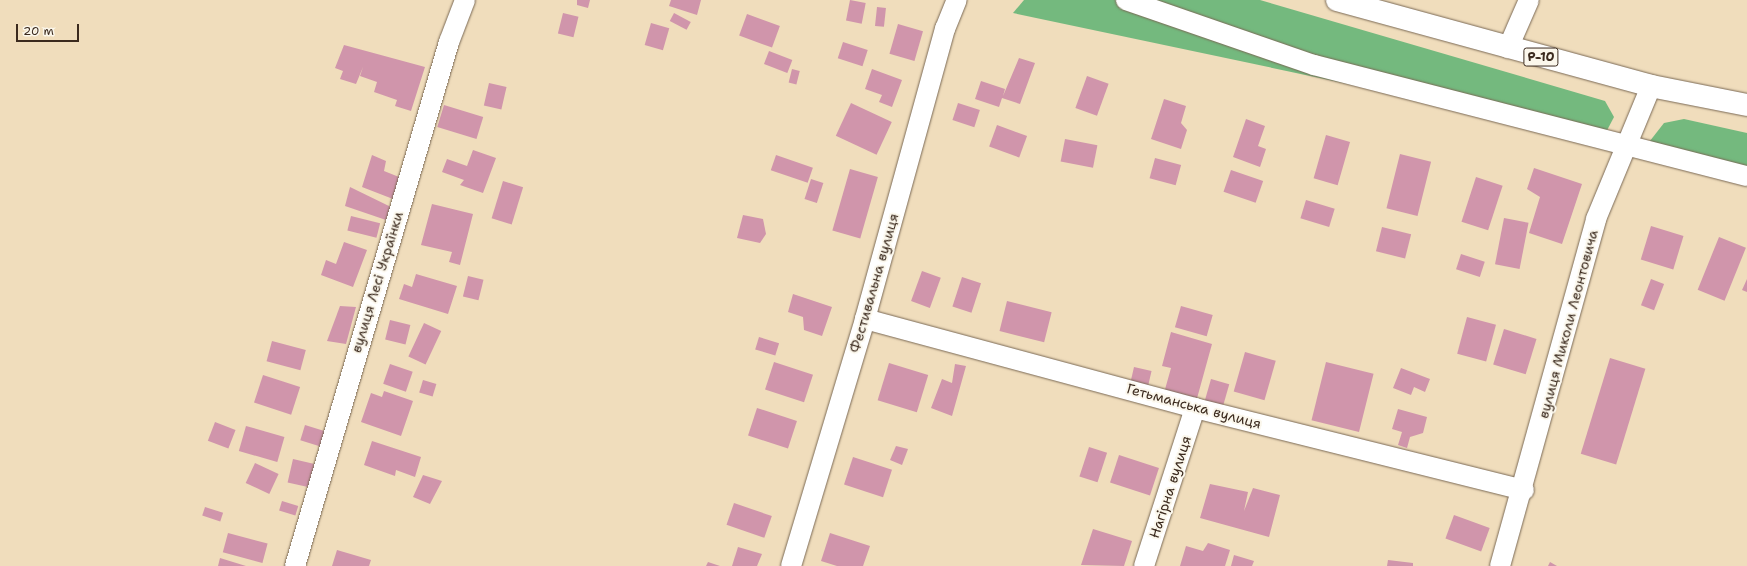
<!DOCTYPE html>
<html>
<head>
<meta charset="utf-8">
<style>
  body { margin:0 }
  #map { position:relative; width:1747px; height:566px; overflow:hidden; background:#f0ddbc; font-family:"Shantell Sans",sans-serif }
  div>[style] { position:absolute }
  [style*='--x'] { left:calc(var(--x)*1px); top:calc(var(--y)*1px); width:calc(var(--w)*1px); rotate:calc(var(--a)*1deg) }
  .forest>* { inset:0; background:#74b97e }
  .building>* { inset:0; background:#d095ab; transform-origin:0 0 }
  .roads { filter:drop-shadow(0 0 1px #7a6955) drop-shadow(0 0 1px #7a6955) }
  .minor>* { height:20px; margin:-10px; padding:0 10px; transform-origin:10px; border-radius:10px; background:#fff }
  .primary>* { height:22px; margin:-11px; padding:0 11px; transform-origin:11px; border-radius:11px; background:#fff }
  span { translate:-50% -50%; white-space:nowrap; text-align:center; line-height:1.15; -webkit-text-stroke:4px #fbf7ec; paint-order:stroke }
  .shield-label span { padding:1px 3px; background:#fbf7ec; border:1px solid; border-radius:3px; -webkit-text-stroke-width:0 }
  .shield-label { font-size:13px; color:#3b2a1e; font-weight:700 }
  .street-label { font-size:14px; color:#3b2a1e }
  .scale { position:absolute; left:16px; top:24px; width:63px; height:18px; box-sizing:border-box; border:2px solid #3b2a1e; border-top:0; padding-left:5px; font-size:12px; line-height:14px; white-space:nowrap; color:#3b2a1e; -webkit-text-stroke:3px #fbf7ec; paint-order:stroke }
</style>
</head>
<body>
<div id="map">
  <div class="forest">
    <i style="clip-path:polygon(1024px 0,1260px 0,1605px 101px,1614px 117px,1603px 138px,1013px 13px)"></i>
    <i style="clip-path:polygon(1684px 119px,1747px 133px,1747px 171px,1646px 146px,1664px 123px)"></i>
  </div>
  <div class="building">
    <i style="clip-path:polygon(577px 0,590px 0,588px 8px,577px 5px)"></i>
    <i style="clip-path:polygon(671px 0,701px 0,697px 15px,669px 6px)"></i>
    <i style="left:850px;top:0;width:16px;height:21px;rotate:11deg"></i>
    <i style="left:877px;top:7px;width:9px;height:19px;rotate:6deg"></i>
    <i style="left:563px;top:13px;width:16px;height:21px;rotate:14deg"></i>
    <i style="left:674px;top:13px;width:19px;height:9px;rotate:28deg"></i>
    <i style="left:747px;top:14px;width:35px;height:23px;rotate:20deg"></i>
    <i style="left:651px;top:23px;width:19px;height:23px;rotate:16deg"></i>
    <i style="left:898px;top:24px;width:26px;height:31px;rotate:16deg"></i>
    <i style="left:843px;top:42px;width:26px;height:17px;rotate:18deg"></i>
    <i style="clip-path:polygon(344px 45px,425px 67px,411px 111px,395px 106px,397px 100px,374px 92px,377px 82px,360px 76px,363px 67px,356px 84px,340px 79px,343px 71px,335px 68px)"></i>
    <i style="left:769px;top:51px;width:25px;height:14px;rotate:21deg"></i>
    <i style="clip-path:polygon(1019px 58px,1035px 63px,1020px 104px,1002px 98px,999px 107px,975px 99px,981px 81px,1005px 89px,1003px 96px)"></i>
    <i style="left:792px;top:69px;width:8px;height:14px;rotate:14deg"></i>
    <i style="clip-path:polygon(872px 69px,902px 80px,892px 107px,879px 102px,882px 95px,865px 89px)"></i>
    <i style="left:1087px;top:76px;width:23px;height:34px;rotate:20deg"></i>
    <i style="left:489px;top:83px;width:18px;height:23px;rotate:13deg"></i>
    <i style="clip-path:polygon(1164px 99px,1186px 106px,1181px 123px,1187px 130px,1181px 149px,1151px 139px)"></i>
    <i style="left:851px;top:103px;width:45px;height:36px;rotate:25deg"></i>
    <i style="left:958px;top:103px;width:23px;height:18px;rotate:18deg"></i>
    <i style="left:444px;top:105px;width:41px;height:23px;rotate:17deg"></i>
    <i style="clip-path:polygon(1246px 119px,1265px 126px,1258px 146px,1266px 149px,1260px 167px,1233px 157px)"></i>
    <i style="left:997px;top:125px;width:32px;height:23px;rotate:20deg"></i>
    <i style="left:1326px;top:135px;width:25px;height:45px;rotate:16deg"></i>
    <i style="left:1065px;top:139px;width:33px;height:23px;rotate:11deg"></i>
    <i style="clip-path:polygon(473px 150px,496px 158px,483px 193px,460px 185px,464px 180px,442px 172px,447px 159px,467px 166px)"></i>
    <i style="left:1400px;top:154px;width:32px;height:56px;rotate:14deg"></i>
    <i style="clip-path:polygon(372px 155px,386px 161px,384px 171px,399px 177px,393px 199px,362px 187px)"></i>
    <i style="left:776px;top:155px;width:39px;height:16px;rotate:19deg"></i>
    <i style="left:1155px;top:158px;width:27px;height:21px;rotate:15deg"></i>
    <i style="clip-path:polygon(1534px 168px,1582px 184px,1562px 244px,1529px 233px,1540px 197px,1527px 189px)"></i>
    <i style="left:850px;top:169px;width:29px;height:64px;rotate:16deg"></i>
    <i style="left:1231px;top:170px;width:34px;height:23px;rotate:19deg"></i>
    <i style="left:1476px;top:177px;width:28px;height:47px;rotate:18deg"></i>
    <i style="left:811px;top:179px;width:13px;height:21px;rotate:18deg"></i>
    <i style="left:503px;top:181px;width:21px;height:39px;rotate:17deg"></i>
    <i style="clip-path:polygon(350px 187px,391px 207px,386px 220px,345px 206px)"></i>
    <i style="left:1306px;top:200px;width:30px;height:19px;rotate:17deg"></i>
    <i style="clip-path:polygon(432px 204px,473px 214px,460px 265px,449px 262px,452px 252px,421px 245px)"></i>
    <i style="clip-path:polygon(743px 215px,763px 219px,766px 234px,760px 243px,737px 238px)"></i>
    <i style="left:351px;top:216px;width:30px;height:15px;rotate:14deg"></i>
    <i style="left:1504px;top:218px;width:25px;height:47px;rotate:11deg"></i>
    <i style="left:1651px;top:226px;width:34px;height:35px;rotate:17deg"></i>
    <i style="left:1382px;top:227px;width:30px;height:25px;rotate:14deg"></i>
    <i style="left:1719px;top:237px;width:29px;height:57px;rotate:22deg"></i>
    <i style="clip-path:polygon(344px 242px,367px 250px,353px 287px,321px 275px,326px 260px,336px 264px)"></i>
    <i style="left:1461px;top:254px;width:25px;height:16px;rotate:18deg"></i>
    <i style="left:922px;top:271px;width:20px;height:32px;rotate:20deg"></i>
    <i style="clip-path:polygon(416px 274px,457px 286px,448px 314px,399px 299px,404px 284px,412px 287px)"></i>
    <i style="left:468px;top:276px;width:16px;height:21px;rotate:14deg"></i>
    <i style="left:962px;top:277px;width:20px;height:31px;rotate:18deg"></i>
    <i style="left:1651px;top:279px;width:14px;height:28px;rotate:21deg"></i>
    <i style="clip-path:polygon(1747px 279px,1747px 292px,1742px 290px)"></i>
    <i style="clip-path:polygon(793px 294px,832px 307px,822px 336px,804px 330px,803px 317px,788px 312px)"></i>
    <i style="left:1007px;top:301px;width:46px;height:31px;rotate:14deg"></i>
    <i style="clip-path:polygon(340px 306px,356px 307px,346px 344px,327px 341px)"></i>
    <i style="left:1181px;top:306px;width:33px;height:22px;rotate:16deg"></i>
    <i style="left:1467px;top:317px;width:30px;height:38px;rotate:15deg"></i>
    <i style="left:390px;top:320px;width:21px;height:20px;rotate:14deg"></i>
    <i style="left:424px;top:323px;width:19px;height:37px;rotate:25deg"></i>
    <i style="left:1504px;top:329px;width:34px;height:37px;rotate:17deg"></i>
    <i style="clip-path:polygon(1171px 332px,1212px 344px,1196px 402px,1164px 393px,1171px 368px,1162px 366px)"></i>
    <i style="left:759px;top:337px;width:21px;height:13px;rotate:17deg"></i>
    <i style="left:272px;top:341px;width:35px;height:21px;rotate:15deg"></i>
    <i style="left:1245px;top:352px;width:32px;height:41px;rotate:16deg"></i>
    <i style="left:1610px;top:358px;width:37px;height:100px;rotate:17deg"></i>
    <i style="left:774px;top:362px;width:41px;height:29px;rotate:18deg"></i>
    <i style="left:1326px;top:362px;width:49px;height:60px;rotate:14deg"></i>
    <i style="left:889px;top:363px;width:41px;height:39px;rotate:17deg"></i>
    <i style="left:390px;top:364px;width:24px;height:21px;rotate:19deg"></i>
    <i style="clip-path:polygon(955px 364px,966px 366px,952px 416px,931px 408px,942px 379px,952px 383px)"></i>
    <i style="left:1134px;top:367px;width:18px;height:22px;rotate:13deg"></i>
    <i style="clip-path:polygon(1401px 368px,1430px 379px,1425px 392px,1414px 387px,1411px 395px,1393px 388px)"></i>
    <i style="left:263px;top:375px;width:39px;height:29px;rotate:18deg"></i>
    <i style="left:1211px;top:379px;width:19px;height:27px;rotate:16deg"></i>
    <i style="left:423px;top:380px;width:14px;height:13px;rotate:17deg"></i>
    <i style="clip-path:polygon(384px 391px,413px 401px,401px 436px,361px 422px,371px 393px,382px 397px)"></i>
    <i style="left:757px;top:408px;width:42px;height:29px;rotate:18deg"></i>
    <i style="clip-path:polygon(1398px 409px,1427px 417px,1423px 433px,1410px 437px,1407px 448px,1398px 445px,1402px 432px,1392px 429px)"></i>
    <i style="left:215px;top:422px;width:22px;height:20px;rotate:21deg"></i>
    <i style="left:305px;top:425px;width:21px;height:16px;rotate:17deg"></i>
    <i style="left:246px;top:426px;width:40px;height:26px;rotate:16deg"></i>
    <i style="clip-path:polygon(372px 441px,421px 457px,415px 477px,396px 470px,395px 476px,364px 465px)"></i>
    <i style="clip-path:polygon(896px 446px,908px 449px,902px 465px,890px 460px)"></i>
    <i style="left:1089px;top:447px;width:19px;height:31px;rotate:18deg"></i>
    <i style="left:1119px;top:455px;width:42px;height:29px;rotate:18deg"></i>
    <i style="left:853px;top:457px;width:41px;height:29px;rotate:18deg"></i>
    <i style="left:293px;top:459px;width:22px;height:24px;rotate:13deg"></i>
    <i style="left:255px;top:463px;width:26px;height:22px;rotate:25deg"></i>
    <i style="clip-path:polygon(423px 475px,442px 481px,430px 504px,413px 497px)"></i>
    <i style="clip-path:polygon(1210px 484px,1248px 492px,1244px 511px,1253px 488px,1280px 495px,1269px 537px,1200px 518px)"></i>
    <i style="left:282px;top:501px;width:17px;height:10px;rotate:17deg"></i>
    <i style="left:734px;top:503px;width:40px;height:23px;rotate:19deg"></i>
    <i style="left:205px;top:507px;width:19px;height:9px;rotate:18deg"></i>
    <i style="left:1454px;top:515px;width:38px;height:25px;rotate:20deg"></i>
    <i style="clip-path:polygon(1093px 529px,1132px 541px,1124px 566px,1081px 565px)"></i>
    <i style="left:228px;top:533px;width:41px;height:20px;rotate:15deg"></i>
    <i style="clip-path:polygon(830px 533px,870px 546px,863px 566px,837px 566px,821px 561px)"></i>
    <i style="clip-path:polygon(1208px 543px,1230px 550px,1225px 566px,1180px 566px,1186px 546px,1203px 551px)"></i>
    <i style="clip-path:polygon(738px 547px,762px 554px,757px 566px,732px 566px)"></i>
    <i style="clip-path:polygon(337px 550px,371px 560px,369px 566px,332px 566px)"></i>
    <i style="clip-path:polygon(1234px 555px,1254px 561px,1252px 566px,1231px 566px)"></i>
    <i style="clip-path:polygon(220px 558px,246px 566px,218px 566px)"></i>
    <i style="clip-path:polygon(1388px 560px,1413px 563px,1413px 566px,1387px 566px)"></i>
    <i style="clip-path:polygon(708px 562px,720px 566px,706px 566px)"></i>
    <i style="clip-path:polygon(1550px 562px,1557px 566px,1548px 566px)"></i>
  </div>
  <div class="roads">
    <div class="minor">
      <i style="--x:1126;--y:0;--w:199;--a:19.1"></i>
      <i style="--x:1314;--y:65;--w:447;--a:14.4"></i>
      <i style="--x:1508;--y:48;--w:52;--a:-66.4"></i>
      <i style="--x:865;--y:319;--w:342;--a:15.1"></i>
      <i style="--x:1195;--y:408;--w:339;--a:14"></i>
      <i style="--x:295;--y:566;--w:546;--a:-73.62"></i>
      <i style="--x:449;--y:42;--w:45;--a:-69.1"></i>
      <i style="--x:791;--y:566;--w:258;--a:-73.3"></i>
      <i style="--x:865;--y:319;--w:301;--a:-74.6"></i>
      <i style="--x:945;--y:29;--w:31;--a:-68"></i>
      <i style="--x:1144;--y:566;--w:166;--a:-72.1"></i>
      <i style="--x:1500;--y:566;--w:360;--a:-74.5"></i>
      <i style="--x:1596;--y:219;--w:144;--a:-67.5"></i>
    </div>
    <div class="primary">
      <i style="--x:1337;--y:0;--w:326;--a:15.3"></i>
      <i style="--x:1651;--y:86;--w:98;--a:11.2"></i>
    </div>
  </div>
  <div class="shield-label">
    <span style="left:1541px;top:57px">Р-10</span>
  </div>
  <div class="street-label">
    <span style="left:377px;top:282px;rotate:-73deg">вулиця Лесі Українки</span>
    <span style="left:874px;top:283px;rotate:-74deg">Фестивальна вулиця</span>
    <span style="left:1568px;top:324px;rotate:-75deg">вулиця Миколи Леонтовича</span>
    <span style="left:1194px;top:406px;rotate:15deg">Гетьманська вулиця</span>
    <span style="left:1170px;top:487px;rotate:-72deg">Нагірна вулиця</span>
  </div>
  <div class="scale">20 m</div>
</div>
</body>
</html>
